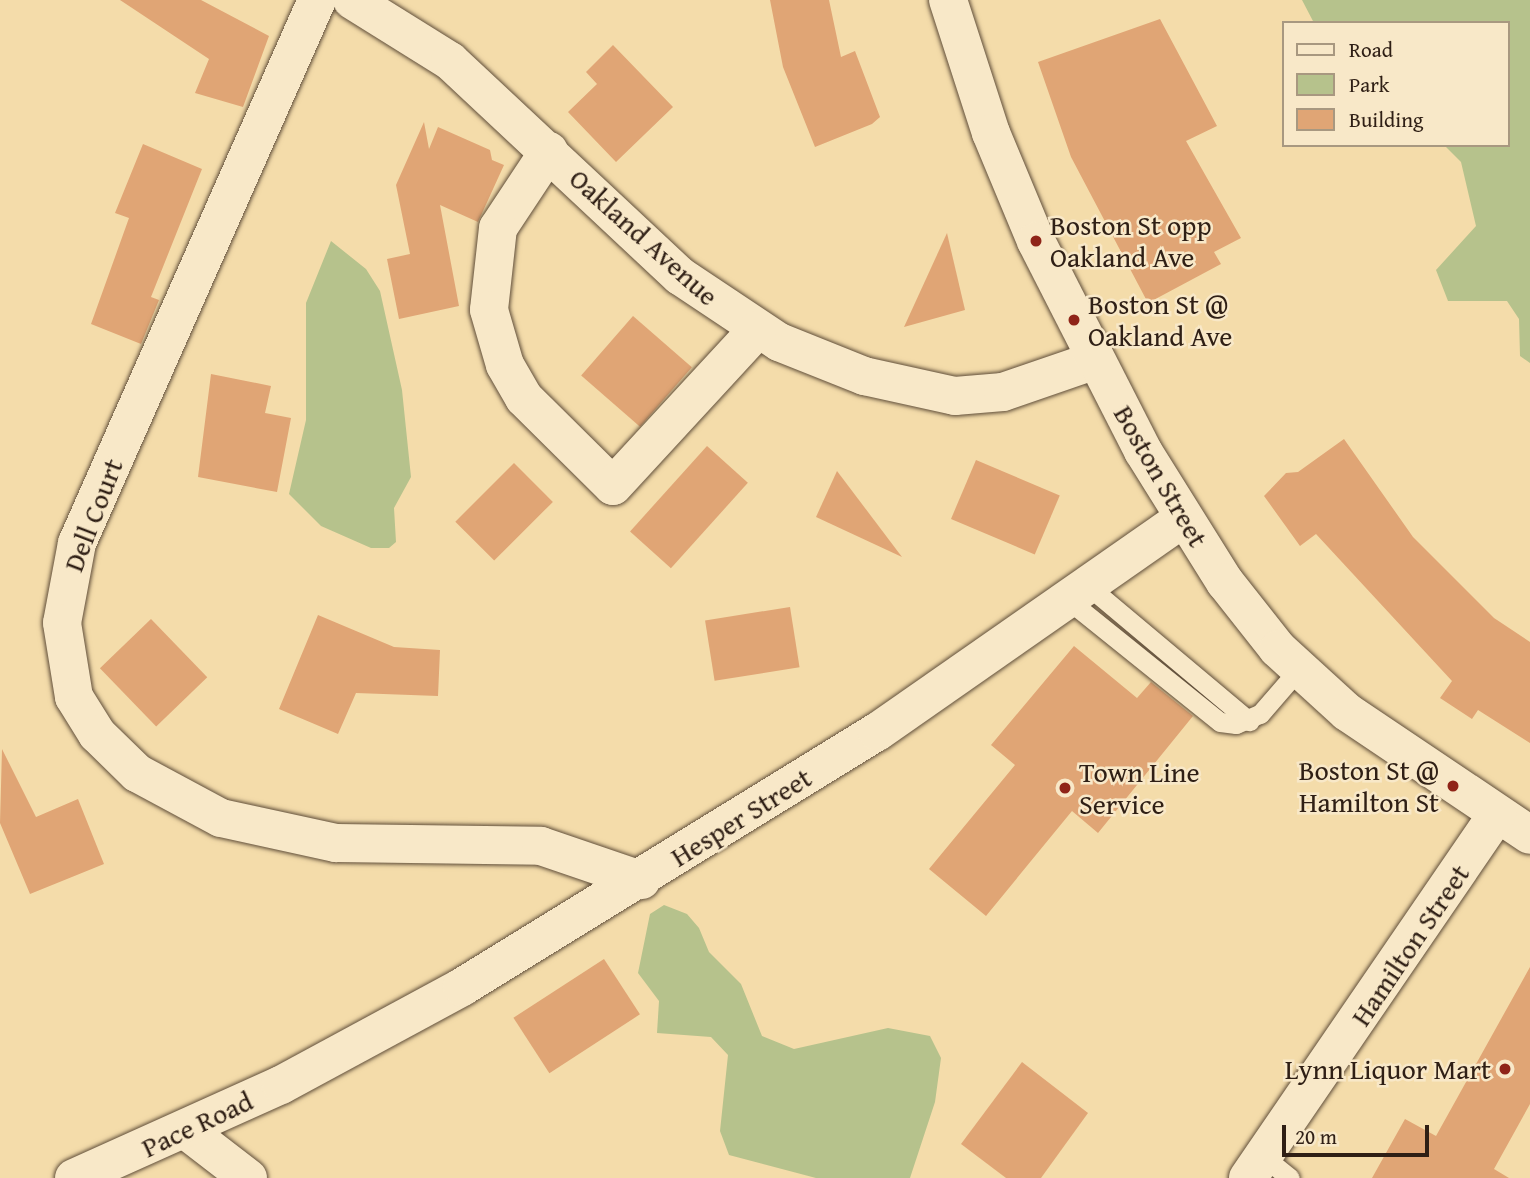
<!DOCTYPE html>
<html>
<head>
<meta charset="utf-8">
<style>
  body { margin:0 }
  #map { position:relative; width:1530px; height:1178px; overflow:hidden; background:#f4dcaa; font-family:"Gentium Book Plus",serif }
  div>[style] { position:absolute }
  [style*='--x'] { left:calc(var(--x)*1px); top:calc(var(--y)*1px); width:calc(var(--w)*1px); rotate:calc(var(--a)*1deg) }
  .green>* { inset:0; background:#b6c28c }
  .building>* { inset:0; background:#e0a575; transform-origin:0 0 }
  .roads { filter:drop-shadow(0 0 2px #604e3a) drop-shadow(0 0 2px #604e3a) }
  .service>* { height:19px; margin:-9.5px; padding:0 9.5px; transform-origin:9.5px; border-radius:9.5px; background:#f8e8c8 }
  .minor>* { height:38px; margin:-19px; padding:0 19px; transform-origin:19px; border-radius:19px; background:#f8e8c8 }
  .tertiary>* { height:38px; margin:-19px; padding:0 19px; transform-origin:19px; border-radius:19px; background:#f8e8c8 }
  .secondary>* { height:38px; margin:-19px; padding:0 19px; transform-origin:19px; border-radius:19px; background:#f8e8c8 }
  .dots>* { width:19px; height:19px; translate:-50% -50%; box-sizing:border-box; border:4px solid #f8e8c8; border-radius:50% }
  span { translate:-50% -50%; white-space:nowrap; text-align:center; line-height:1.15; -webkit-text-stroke:5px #f8e8c8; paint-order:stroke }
  .poi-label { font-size:28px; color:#2f1f15 }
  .left { translate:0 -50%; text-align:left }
  .right { translate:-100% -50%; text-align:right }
  .street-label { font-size:28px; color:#2f1f15 }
  .legend { position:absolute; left:1282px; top:21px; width:228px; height:126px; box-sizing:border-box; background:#f8e8c8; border:2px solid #a89880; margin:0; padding:9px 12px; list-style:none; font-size:21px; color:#2f1f15 }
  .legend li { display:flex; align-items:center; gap:14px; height:35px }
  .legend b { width:35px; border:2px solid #a89880 }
  .scale { position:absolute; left:1282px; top:1125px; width:147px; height:32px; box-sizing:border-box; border:4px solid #2f1f15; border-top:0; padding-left:9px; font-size:21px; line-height:24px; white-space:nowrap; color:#2f1f15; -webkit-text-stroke:5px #f8e8c8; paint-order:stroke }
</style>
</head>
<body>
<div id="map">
  <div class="green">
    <i style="clip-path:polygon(1302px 0,1530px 0,1530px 363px,1520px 356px,1519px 319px,1507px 301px,1448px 301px,1436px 270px,1476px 226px,1461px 162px,1444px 145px,1507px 145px,1507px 23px,1314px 23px)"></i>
    <i style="clip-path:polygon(331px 241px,366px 269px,380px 291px,402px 390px,411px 477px,394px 508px,396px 542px,389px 548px,371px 548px,321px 526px,289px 494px,306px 420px,306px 303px)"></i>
    <i style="clip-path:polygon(664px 905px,687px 914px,699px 928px,709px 952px,741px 984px,762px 1036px,794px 1049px,888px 1028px,930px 1036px,941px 1058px,935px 1102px,910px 1178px,816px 1178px,729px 1155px,720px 1131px,728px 1055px,711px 1037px,657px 1033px,659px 1001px,638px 973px,650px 914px)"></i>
  </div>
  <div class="building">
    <i style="clip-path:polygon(120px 0,201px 0,269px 36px,243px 107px,195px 93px,209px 59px)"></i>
    <i style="clip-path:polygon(770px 0,829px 0,841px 57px,855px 51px,880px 117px,872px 124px,815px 147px,783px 67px)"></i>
    <i style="clip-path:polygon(1160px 19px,1217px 126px,1186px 141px,1241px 238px,1214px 252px,1221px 264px,1148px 303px,1071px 157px,1038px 62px)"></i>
    <i style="clip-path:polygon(613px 45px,673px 107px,616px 162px,568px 112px,597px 84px,586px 72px)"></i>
    <i style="clip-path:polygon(424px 122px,429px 149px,438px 127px,490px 150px,492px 160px,504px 165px,478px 222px,440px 205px,459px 306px,399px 319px,387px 259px,410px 254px,396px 185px)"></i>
    <i style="clip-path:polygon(143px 144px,202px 169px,151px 297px,159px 300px,141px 344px,91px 324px,129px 218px,115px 213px)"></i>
    <i style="clip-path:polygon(947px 233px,965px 310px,904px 327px)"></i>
    <i style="left:633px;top:316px;width:78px;height:79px;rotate:41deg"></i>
    <i style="clip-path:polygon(211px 374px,271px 386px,265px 413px,291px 418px,277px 492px,198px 477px)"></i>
    <i style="clip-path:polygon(1344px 439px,1413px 537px,1494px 618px,1530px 642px,1530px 743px,1478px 710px,1472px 719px,1440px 698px,1452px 681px,1316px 534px,1300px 546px,1264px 496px,1286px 473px,1298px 472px)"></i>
    <i style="left:707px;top:446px;width:55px;height:115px;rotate:42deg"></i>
    <i style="left:976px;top:460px;width:91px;height:64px;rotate:23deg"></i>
    <i style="left:514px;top:463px;width:55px;height:83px;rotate:45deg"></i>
    <i style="clip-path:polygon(837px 471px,902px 557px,816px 517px)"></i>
    <i style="left:790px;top:607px;width:61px;height:86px;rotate:81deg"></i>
    <i style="clip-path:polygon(318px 615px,394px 647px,440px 650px,438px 696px,356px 693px,338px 734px,279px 709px)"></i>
    <i style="left:151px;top:619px;width:81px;height:71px;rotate:46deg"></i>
    <i style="clip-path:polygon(1074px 646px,1137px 698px,1151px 682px,1193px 716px,1098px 833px,1072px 811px,986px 916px,929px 869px,1015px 765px,991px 745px)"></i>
    <i style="clip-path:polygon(2px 749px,36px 817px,78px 799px,104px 864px,30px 894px,0 823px)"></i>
    <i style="left:604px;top:959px;width:66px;height:108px;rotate:57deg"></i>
    <i style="clip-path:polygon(1530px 967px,1530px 1104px,1494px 1169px,1509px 1178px,1372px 1178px,1405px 1119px,1436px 1136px)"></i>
    <i style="clip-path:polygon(1022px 1062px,1088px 1113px,1041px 1178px,1006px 1178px,961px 1144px)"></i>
  </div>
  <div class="roads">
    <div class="service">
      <i style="--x:1087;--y:585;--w:212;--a:40"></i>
      <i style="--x:1067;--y:599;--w:196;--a:38.8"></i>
      <i style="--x:1220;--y:722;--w:16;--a:7"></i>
      <i style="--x:1236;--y:724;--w:26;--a:-23"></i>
      <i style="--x:1260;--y:714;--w:60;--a:-49.1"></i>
      <i style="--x:1264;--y:1157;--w:33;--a:39"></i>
    </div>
    <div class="minor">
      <i style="--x:317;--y:0;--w:594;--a:113.84"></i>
      <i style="--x:77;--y:543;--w:81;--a:100.6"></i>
      <i style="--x:62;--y:623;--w:75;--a:80.8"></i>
      <i style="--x:74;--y:697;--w:44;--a:58.1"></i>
      <i style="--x:97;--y:734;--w:56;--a:44.3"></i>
      <i style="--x:137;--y:773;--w:95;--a:28.2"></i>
      <i style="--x:221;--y:818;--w:118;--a:12.3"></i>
      <i style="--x:336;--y:843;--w:205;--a:0.8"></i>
      <i style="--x:541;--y:846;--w:106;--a:18.8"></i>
      <i style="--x:352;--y:0;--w:115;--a:31.9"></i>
      <i style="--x:450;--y:61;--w:315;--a:43.1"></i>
      <i style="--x:680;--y:276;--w:119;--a:33.7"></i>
      <i style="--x:779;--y:342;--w:92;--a:21.8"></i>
      <i style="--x:864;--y:376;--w:93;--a:12.4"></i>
      <i style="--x:955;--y:396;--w:48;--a:-4.8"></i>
      <i style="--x:1003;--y:392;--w:98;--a:-19"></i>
      <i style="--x:549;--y:151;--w:92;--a:123.5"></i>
      <i style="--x:498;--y:228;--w:82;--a:96.3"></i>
      <i style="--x:489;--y:310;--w:57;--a:73.8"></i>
      <i style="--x:505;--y:365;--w:38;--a:60"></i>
      <i style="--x:524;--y:398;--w:125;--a:44.7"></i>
      <i style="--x:613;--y:486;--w:212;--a:-47.3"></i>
    </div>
    <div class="tertiary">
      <i style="--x:187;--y:1131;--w:77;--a:37.6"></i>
      <i style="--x:74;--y:1178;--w:227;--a:-24.2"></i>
      <i style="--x:281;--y:1085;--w:206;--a:-28.4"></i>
      <i style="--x:462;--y:987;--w:487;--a:-31.6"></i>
      <i style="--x:877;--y:732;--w:372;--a:-34.9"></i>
    </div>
    <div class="secondary">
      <i style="--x:948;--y:0;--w:140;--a:72.1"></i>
      <i style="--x:991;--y:133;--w:117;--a:67.4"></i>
      <i style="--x:1036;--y:241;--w:236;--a:63"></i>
      <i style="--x:1143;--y:451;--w:155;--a:58"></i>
      <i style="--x:1225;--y:582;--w:85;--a:51.7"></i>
      <i style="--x:1278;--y:649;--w:93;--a:42.4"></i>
      <i style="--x:1347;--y:712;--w:220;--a:33.9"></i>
      <i style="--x:1248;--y:1178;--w:441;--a:-55.6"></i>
    </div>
  </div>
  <div class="dots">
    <i style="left:1036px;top:241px;background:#8f2418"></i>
    <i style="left:1074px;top:320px;background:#8f2418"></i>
    <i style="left:1453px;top:786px;background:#8f2418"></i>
    <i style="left:1065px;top:788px;background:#8f2418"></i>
    <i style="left:1505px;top:1069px;background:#8f2418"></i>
  </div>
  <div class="poi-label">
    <span class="left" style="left:1050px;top:241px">Boston St opp<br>Oakland Ave</span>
    <span class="left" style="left:1088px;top:320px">Boston St @<br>Oakland Ave</span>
    <span class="right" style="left:1439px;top:786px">Boston St @<br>Hamilton St</span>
    <span class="left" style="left:1079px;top:788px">Town Line<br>Service</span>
    <span class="right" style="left:1491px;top:1069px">Lynn Liquor Mart</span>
  </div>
  <div class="street-label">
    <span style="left:644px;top:237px;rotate:42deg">Oakland Avenue</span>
    <span style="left:1161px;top:476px;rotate:60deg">Boston Street</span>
    <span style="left:93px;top:515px;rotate:-69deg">Dell Court</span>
    <span style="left:741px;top:817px;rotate:-32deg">Hesper Street</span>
    <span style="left:1410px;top:945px;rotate:-56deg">Hamilton Street</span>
    <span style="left:197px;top:1124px;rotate:-25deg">Pace Road</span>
  </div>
  <ul class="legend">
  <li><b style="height:9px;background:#f8e8c8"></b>Road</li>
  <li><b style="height:19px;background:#b6c28c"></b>Park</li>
  <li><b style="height:19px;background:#e0a575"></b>Building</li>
  </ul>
  <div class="scale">20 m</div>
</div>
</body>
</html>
